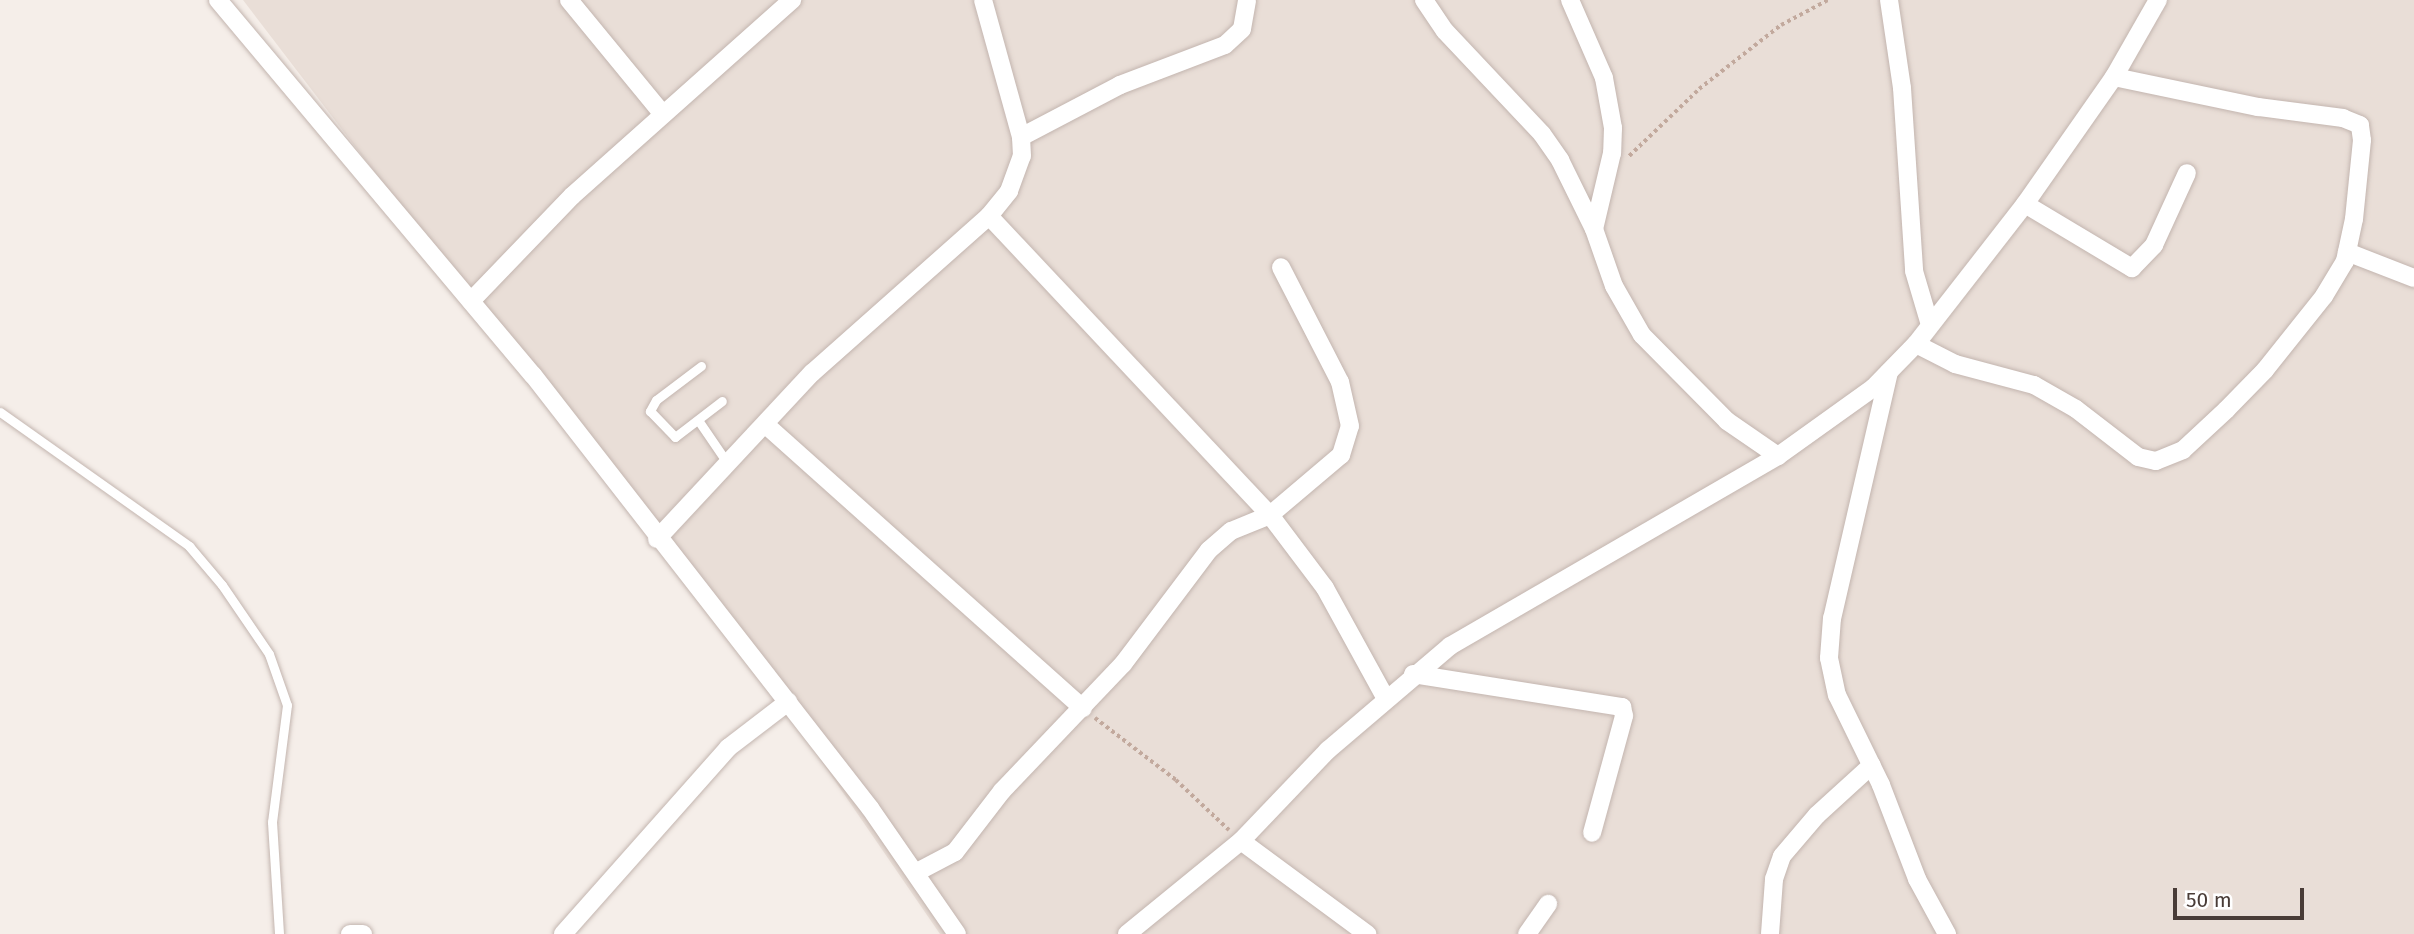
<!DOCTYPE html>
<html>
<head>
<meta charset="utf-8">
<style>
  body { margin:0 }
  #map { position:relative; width:2414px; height:934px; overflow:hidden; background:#f5eee9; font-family:"Fira Sans",sans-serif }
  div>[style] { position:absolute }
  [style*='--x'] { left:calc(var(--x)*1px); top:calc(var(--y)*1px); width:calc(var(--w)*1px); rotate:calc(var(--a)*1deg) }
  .residential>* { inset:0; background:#e9ded7 }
  .path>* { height:3.5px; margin-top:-1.75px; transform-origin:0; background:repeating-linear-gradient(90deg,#c2a99d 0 3.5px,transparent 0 7px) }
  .roads { filter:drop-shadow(0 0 2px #c3b5af) drop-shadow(0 0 2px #c3b5af) }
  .service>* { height:9px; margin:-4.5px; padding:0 4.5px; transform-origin:4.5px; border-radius:4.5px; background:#fff }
  .minor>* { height:18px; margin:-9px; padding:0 9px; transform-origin:9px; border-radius:9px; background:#fff }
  span { translate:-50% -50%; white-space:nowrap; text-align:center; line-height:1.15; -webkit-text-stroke:5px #fff; paint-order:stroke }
  .scale { position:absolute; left:2173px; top:888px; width:131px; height:32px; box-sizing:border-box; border:4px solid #493c37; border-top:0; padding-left:9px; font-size:21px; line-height:24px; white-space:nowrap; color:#493c37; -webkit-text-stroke:5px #fff; paint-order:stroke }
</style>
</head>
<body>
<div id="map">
  <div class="residential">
    <i style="clip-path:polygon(243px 0,2414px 0,2414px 934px,940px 934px,787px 711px)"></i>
  </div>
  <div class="path">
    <i style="--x:1629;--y:156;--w:97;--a:-43.7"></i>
    <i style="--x:1699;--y:89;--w:104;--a:-38"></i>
    <i style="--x:1781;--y:25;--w:53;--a:-28"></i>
    <i style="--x:1095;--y:718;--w:102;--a:37.4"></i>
    <i style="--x:1176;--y:780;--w:73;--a:43.3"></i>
  </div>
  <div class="roads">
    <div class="service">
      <i style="--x:701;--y:366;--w:56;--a:142.9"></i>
      <i style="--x:656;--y:400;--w:13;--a:119"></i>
      <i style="--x:650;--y:411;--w:36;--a:46"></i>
      <i style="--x:675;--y:437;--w:59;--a:-37.5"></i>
      <i style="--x:0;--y:412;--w:232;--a:35.3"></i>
      <i style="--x:189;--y:546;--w:51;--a:49.8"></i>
      <i style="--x:222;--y:585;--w:83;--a:55.7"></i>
      <i style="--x:269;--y:654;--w:54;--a:70.6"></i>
      <i style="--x:287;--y:705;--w:118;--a:97.3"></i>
      <i style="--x:272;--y:822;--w:112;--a:86.4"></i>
      <i style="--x:698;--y:420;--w:53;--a:55.7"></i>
    </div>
    <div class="minor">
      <i style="--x:218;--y:0;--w:490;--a:50"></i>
      <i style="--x:533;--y:375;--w:549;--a:52.11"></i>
      <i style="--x:870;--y:808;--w:153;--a:55.4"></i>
      <i style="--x:569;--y:0;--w:145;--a:50.6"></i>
      <i style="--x:1424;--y:0;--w:37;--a:56"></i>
      <i style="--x:1445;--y:31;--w:141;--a:46.7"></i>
      <i style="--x:1542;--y:134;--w:32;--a:55"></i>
      <i style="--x:1560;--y:160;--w:77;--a:63.8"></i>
      <i style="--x:1594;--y:229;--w:60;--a:70.7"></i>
      <i style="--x:1614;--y:286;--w:56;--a:60.3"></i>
      <i style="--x:1642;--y:335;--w:121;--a:45.3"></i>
      <i style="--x:1727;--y:421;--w:62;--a:34.5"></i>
      <i style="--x:1570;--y:0;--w:85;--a:66.4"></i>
      <i style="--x:1604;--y:78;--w:51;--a:79.8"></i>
      <i style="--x:1613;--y:128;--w:25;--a:92"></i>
      <i style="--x:1612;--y:153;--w:78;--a:103.3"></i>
      <i style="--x:1889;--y:0;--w:89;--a:81.6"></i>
      <i style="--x:1902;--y:88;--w:183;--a:86.2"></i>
      <i style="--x:1914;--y:271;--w:56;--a:73.5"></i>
      <i style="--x:1021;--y:137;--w:112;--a:-27.7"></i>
      <i style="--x:1120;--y:85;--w:112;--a:-20.9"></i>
      <i style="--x:1225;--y:45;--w:23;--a:-43"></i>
      <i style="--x:1242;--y:29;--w:29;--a:-80"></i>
      <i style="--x:2025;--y:204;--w:125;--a:30.9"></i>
      <i style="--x:2132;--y:268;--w:32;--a:-46"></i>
      <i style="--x:2154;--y:245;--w:79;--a:-65.4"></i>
      <i style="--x:989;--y:216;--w:410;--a:46.8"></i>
      <i style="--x:1270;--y:515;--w:91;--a:53"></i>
      <i style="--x:1325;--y:588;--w:124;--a:61.2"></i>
      <i style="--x:2347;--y:252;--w:72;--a:21.2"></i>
      <i style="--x:471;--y:301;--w:146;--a:-46.1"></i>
      <i style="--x:572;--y:196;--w:295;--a:-41.7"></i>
      <i style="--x:1916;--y:344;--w:44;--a:27.1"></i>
      <i style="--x:1955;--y:364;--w:82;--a:14.9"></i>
      <i style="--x:2034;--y:385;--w:48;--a:29.7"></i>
      <i style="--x:2076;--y:409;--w:78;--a:37.7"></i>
      <i style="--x:2138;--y:457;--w:18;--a:13"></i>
      <i style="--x:2156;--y:461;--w:29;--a:-22"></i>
      <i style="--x:2183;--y:450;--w:59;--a:-42.9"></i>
      <i style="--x:2226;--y:410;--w:56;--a:-45.7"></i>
      <i style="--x:2265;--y:370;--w:95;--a:-51.4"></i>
      <i style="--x:2324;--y:296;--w:41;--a:-59"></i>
      <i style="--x:2345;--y:261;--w:43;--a:-77.9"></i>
      <i style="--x:2354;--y:219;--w:79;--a:-84.2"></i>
      <i style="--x:2362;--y:140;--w:15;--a:-98"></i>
      <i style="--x:2360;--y:125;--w:18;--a:-158"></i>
      <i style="--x:2343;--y:118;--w:86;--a:-172.6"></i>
      <i style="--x:2258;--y:107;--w:147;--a:-168.2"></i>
      <i style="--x:1889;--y:372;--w:253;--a:103"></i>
      <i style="--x:1832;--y:618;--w:40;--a:94.3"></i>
      <i style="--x:1829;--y:658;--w:38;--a:78"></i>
      <i style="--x:1837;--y:695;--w:100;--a:63.9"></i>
      <i style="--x:1881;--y:785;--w:101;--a:69"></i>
      <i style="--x:1917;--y:879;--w:63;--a:61.4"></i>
      <i style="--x:766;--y:425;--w:425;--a:41.8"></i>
      <i style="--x:657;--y:539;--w:227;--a:-47"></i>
      <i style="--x:812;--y:373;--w:237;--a:-41.6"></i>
      <i style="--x:989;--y:216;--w:32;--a:-51"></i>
      <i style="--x:1009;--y:191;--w:37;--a:-70"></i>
      <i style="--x:1022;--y:156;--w:19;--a:-93"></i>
      <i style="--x:1021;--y:137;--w:142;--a:-105.5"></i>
      <i style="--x:1413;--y:674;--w:212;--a:9"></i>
      <i style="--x:1622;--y:707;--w:9;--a:77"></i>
      <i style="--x:1624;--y:716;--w:121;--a:105.3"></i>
      <i style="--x:1241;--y:841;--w:157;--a:36.4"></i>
      <i style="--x:917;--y:872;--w:43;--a:-27.8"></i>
      <i style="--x:955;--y:852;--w:77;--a:-52.4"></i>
      <i style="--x:1002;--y:791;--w:175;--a:-46.4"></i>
      <i style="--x:1123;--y:664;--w:143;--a:-53"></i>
      <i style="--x:1209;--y:550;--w:29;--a:-41"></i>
      <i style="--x:1231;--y:531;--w:42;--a:-22.3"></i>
      <i style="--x:1270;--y:515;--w:93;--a:-40.2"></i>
      <i style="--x:1341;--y:455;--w:30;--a:-73"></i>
      <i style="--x:1350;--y:426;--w:45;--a:-102.8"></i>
      <i style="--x:1340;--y:382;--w:129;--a:-117.2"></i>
      <i style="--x:350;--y:934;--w:13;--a:0"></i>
      <i style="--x:563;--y:934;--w:249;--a:-48.4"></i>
      <i style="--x:728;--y:748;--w:76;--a:-37.5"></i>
      <i style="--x:1127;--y:934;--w:147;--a:-39.2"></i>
      <i style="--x:1241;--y:841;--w:126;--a:-46.3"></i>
      <i style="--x:1328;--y:750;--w:160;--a:-40.4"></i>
      <i style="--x:1450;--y:646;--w:379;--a:-30.1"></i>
      <i style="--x:1778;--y:456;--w:117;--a:-35.6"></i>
      <i style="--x:1873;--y:388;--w:62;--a:-45.7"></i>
      <i style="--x:1916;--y:344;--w:177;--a:-52.1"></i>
      <i style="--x:2025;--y:204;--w:155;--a:-55"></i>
      <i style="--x:2114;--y:77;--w:89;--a:-60.3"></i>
      <i style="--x:1527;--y:934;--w:37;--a:-55"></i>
      <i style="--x:1770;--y:934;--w:55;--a:-85.8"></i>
      <i style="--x:1774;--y:879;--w:24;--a:-71"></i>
      <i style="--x:1782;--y:856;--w:54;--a:-49.5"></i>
      <i style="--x:1817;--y:815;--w:74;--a:-42.3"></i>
    </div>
  </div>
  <div class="scale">50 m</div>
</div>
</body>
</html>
